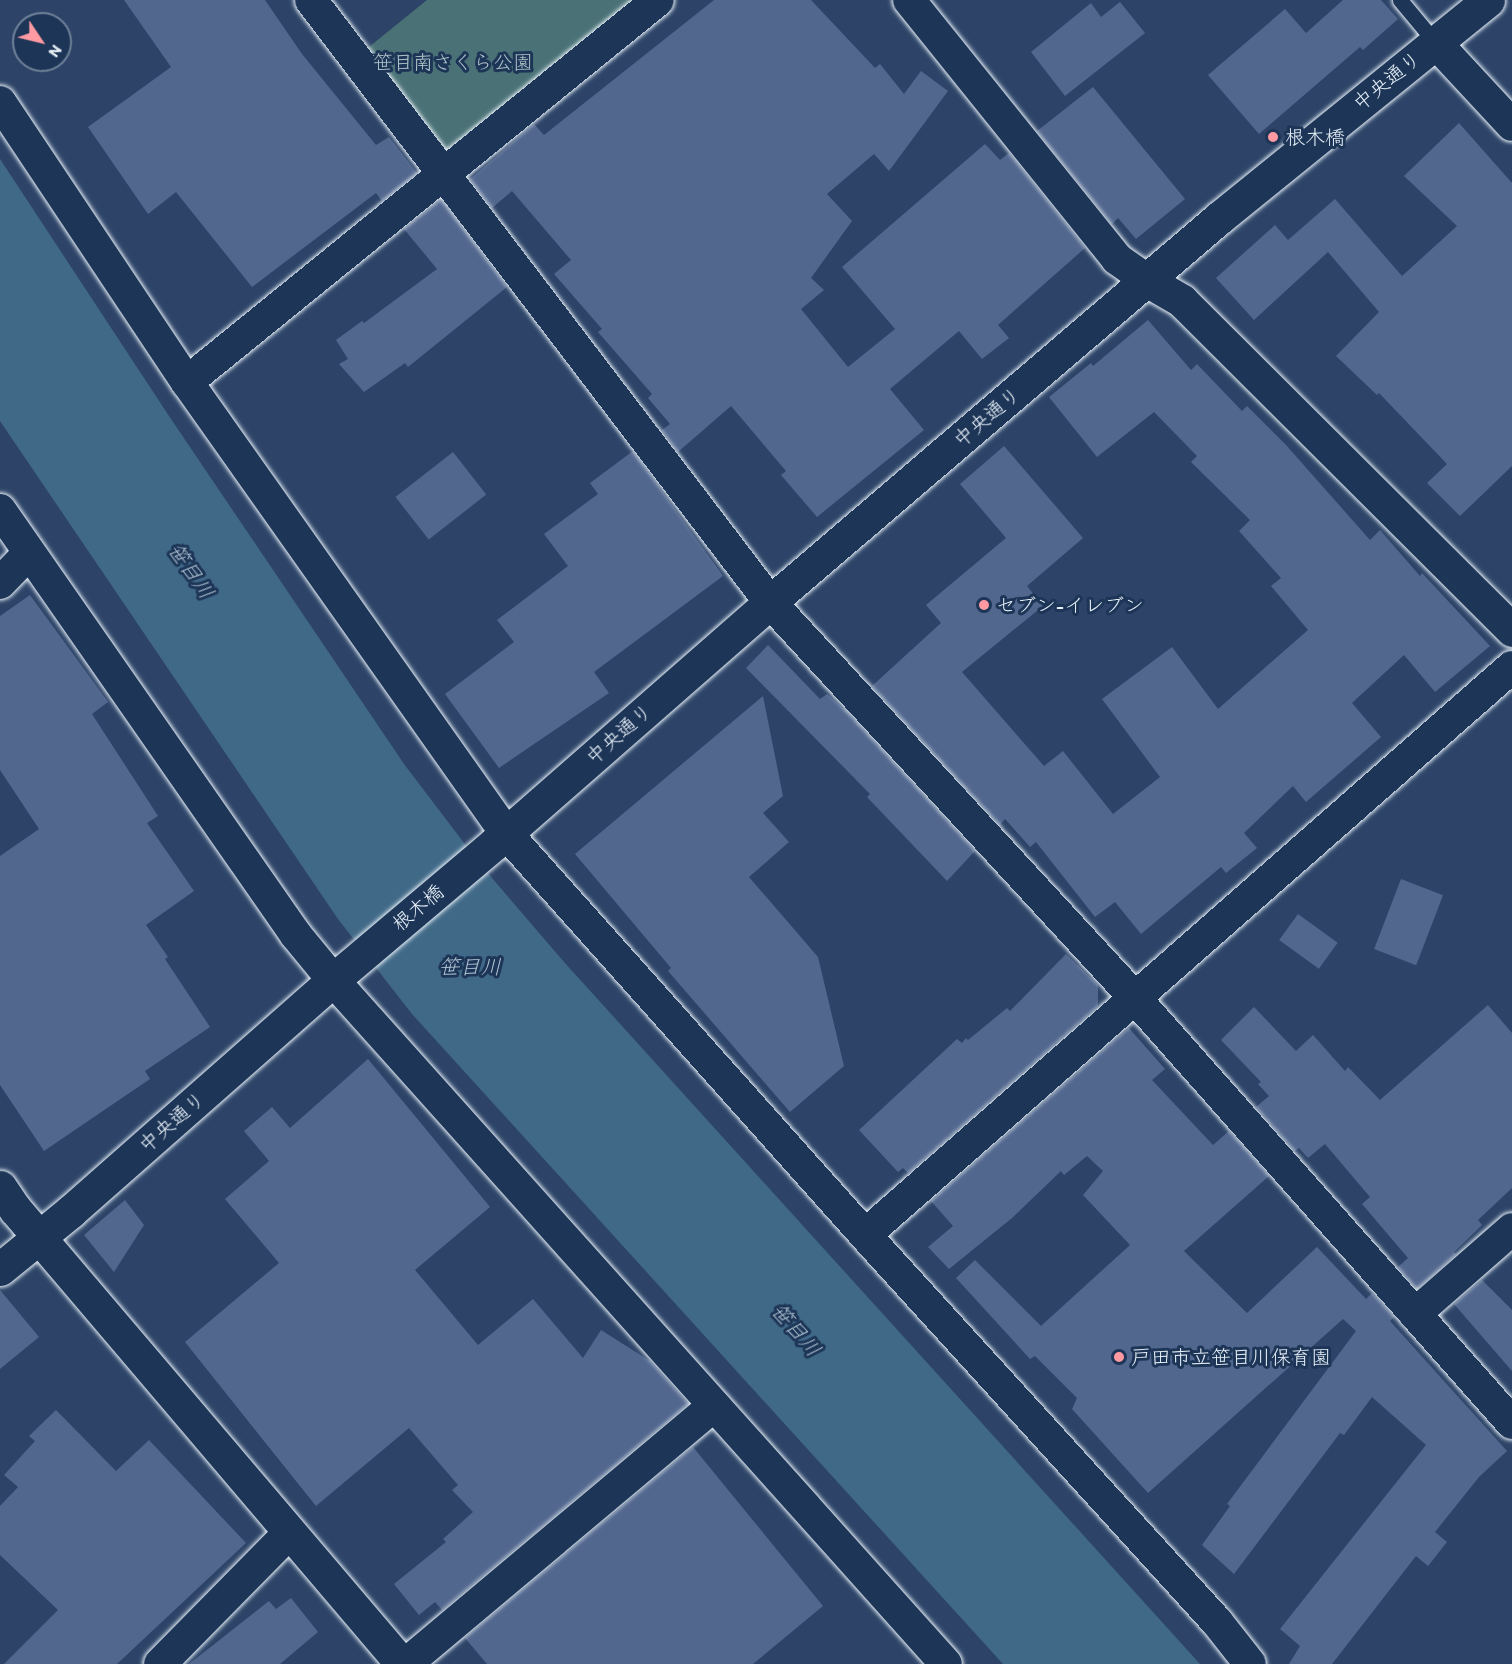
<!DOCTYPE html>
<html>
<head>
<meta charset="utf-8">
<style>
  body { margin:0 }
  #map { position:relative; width:1512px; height:1664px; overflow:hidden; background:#2d4468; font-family:Itim,"Klee One",sans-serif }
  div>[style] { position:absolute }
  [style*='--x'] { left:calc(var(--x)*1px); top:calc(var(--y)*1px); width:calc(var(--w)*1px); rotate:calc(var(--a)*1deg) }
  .green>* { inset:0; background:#4a7276 }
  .water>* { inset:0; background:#406987 }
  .building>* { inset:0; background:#52678e; transform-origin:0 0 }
  .roads { filter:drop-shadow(0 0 2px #e8f1f8) drop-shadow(0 0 2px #e8f1f8) }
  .lane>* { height:15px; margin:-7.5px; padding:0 7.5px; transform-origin:7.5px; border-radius:7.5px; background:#1d3557 }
  .street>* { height:32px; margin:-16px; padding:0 16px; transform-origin:16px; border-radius:16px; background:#1d3557 }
  .secondary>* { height:33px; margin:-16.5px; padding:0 16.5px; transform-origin:16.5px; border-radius:16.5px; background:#1d3557 }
  .dots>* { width:16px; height:16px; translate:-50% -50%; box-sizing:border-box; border:3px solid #1d3557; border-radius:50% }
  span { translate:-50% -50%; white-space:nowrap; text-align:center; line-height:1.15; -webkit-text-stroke:6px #1d3557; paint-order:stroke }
  .park-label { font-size:20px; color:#b1c5ca }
  .street-label { font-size:20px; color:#e8f1f8 }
  .poi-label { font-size:20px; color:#e8f1f8 }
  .left { translate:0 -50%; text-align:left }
  .water-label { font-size:21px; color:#adc1d0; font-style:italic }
  .north { position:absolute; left:12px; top:12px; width:60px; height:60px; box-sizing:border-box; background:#1d3557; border:2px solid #6e8097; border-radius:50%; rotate:125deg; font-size:16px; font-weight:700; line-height:24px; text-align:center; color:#e8f1f8 }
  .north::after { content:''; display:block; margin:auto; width:21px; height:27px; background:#ff9aa2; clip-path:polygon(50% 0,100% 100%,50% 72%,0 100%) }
</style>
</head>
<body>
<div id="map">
  <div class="green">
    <i style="clip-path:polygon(427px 0,634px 0,445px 152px,364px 51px)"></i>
  </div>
  <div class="water">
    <i style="clip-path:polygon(0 159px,169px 416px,404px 764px,480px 864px,564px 962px,1200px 1664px,1003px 1664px,412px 1014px,338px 919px,0 421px)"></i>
  </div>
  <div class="building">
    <i style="clip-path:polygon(124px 0,265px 0,302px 54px,376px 145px,389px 137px,417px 173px,382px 201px,376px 193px,252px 287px,176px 192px,148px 214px,88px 127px,171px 67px)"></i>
    <i style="clip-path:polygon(714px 0,811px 0,875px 68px,880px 64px,904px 94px,921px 71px,948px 91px,889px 171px,874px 154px,827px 194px,852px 221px,811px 278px,824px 290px,801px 309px,848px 367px,895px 329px,842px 267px,985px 144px,1000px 160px,1009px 153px,1085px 248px,998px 325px,1009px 338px,982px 359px,959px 331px,890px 389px,924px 430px,817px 517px,781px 475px,786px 471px,731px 406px,678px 452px,662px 430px,670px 424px,648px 398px,652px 394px,598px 332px,602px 329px,554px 274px,571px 260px,512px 191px,492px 208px,470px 179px,534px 124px,544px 135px)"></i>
    <i style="clip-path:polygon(1343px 0,1381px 0,1398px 19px,1363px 50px,1360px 47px,1259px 134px,1208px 75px,1285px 9px,1306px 33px)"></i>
    <i style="clip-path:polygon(1120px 2px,1145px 33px,1065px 96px,1031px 52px,1091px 3px,1101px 17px)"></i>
    <i style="clip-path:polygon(1093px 87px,1185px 199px,1136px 239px,1118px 218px,1112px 224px,1037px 131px)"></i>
    <i style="clip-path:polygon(1459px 123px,1512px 183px,1512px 466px,1460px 516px,1427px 483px,1447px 464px,1379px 393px,1377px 395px,1336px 356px,1379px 312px,1328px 252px,1254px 320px,1216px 278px,1275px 225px,1288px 240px,1335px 199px,1402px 276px,1457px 226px,1404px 176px)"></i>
    <i style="clip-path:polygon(439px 201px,443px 202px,507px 287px,408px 367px,405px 363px,364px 392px,339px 364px,348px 359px,336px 340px,362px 321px,364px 323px,437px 269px,404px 229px)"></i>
    <i style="clip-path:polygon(1148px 320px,1191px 370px,1197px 364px,1242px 411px,1247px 406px,1286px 445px,1370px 540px,1380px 530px,1420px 576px,1422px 573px,1490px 646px,1435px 692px,1404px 655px,1352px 703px,1381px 737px,1306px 802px,1293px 786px,1244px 833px,1257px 848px,1226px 873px,1221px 867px,1141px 934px,1115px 902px,1095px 917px,1036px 842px,1030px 847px,1005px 819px,1000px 825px,872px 686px,941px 623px,926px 605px,1006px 538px,960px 484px,1004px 446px,1083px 538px,1027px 586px,1043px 606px,962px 672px,1044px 766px,1063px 751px,1113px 814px,1160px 777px,1102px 699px,1172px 647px,1218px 709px,1308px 630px,1271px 586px,1281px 578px,1239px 531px,1250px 520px,1191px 462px,1197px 456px,1154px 412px,1097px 457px,1049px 397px,1091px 363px,1093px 366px)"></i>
    <i style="clip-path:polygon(633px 451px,723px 576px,594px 672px,609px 693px,499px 768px,445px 694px,514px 642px,497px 620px,568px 566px,544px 534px,598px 494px,590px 483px)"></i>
    <i style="left:453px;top:452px;width:54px;height:73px;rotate:52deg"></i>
    <i style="clip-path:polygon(30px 595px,108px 702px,92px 714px,158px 816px,147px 823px,194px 891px,146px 925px,168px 957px,165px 959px,210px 1027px,145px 1071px,150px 1079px,44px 1151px,0 1085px,0 856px,39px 829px,0 770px,0 616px)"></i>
    <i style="clip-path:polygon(768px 645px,820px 699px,827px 694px,846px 711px,975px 851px,947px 881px,867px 797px,870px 794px,746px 668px)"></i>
    <i style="clip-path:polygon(763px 696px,783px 796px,763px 813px,789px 842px,749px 877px,818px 957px,844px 1066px,790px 1112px,668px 971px,671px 968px,575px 854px)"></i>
    <i style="left:1401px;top:879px;width:45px;height:75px;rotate:21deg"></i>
    <i style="left:1298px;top:914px;width:49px;height:32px;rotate:36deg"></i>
    <i style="clip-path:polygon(1066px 954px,1098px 985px,1098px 1006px,908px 1173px,903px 1168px,898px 1172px,859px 1130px,957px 1039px,962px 1043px,966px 1038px,968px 1040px,1007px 1008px,1010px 1011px)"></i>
    <i style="clip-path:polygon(1488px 1005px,1512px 1033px,1512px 1188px,1478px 1220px,1482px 1225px,1454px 1252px,1456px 1254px,1417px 1289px,1398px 1267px,1408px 1258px,1362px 1204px,1370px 1197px,1325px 1144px,1308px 1158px,1299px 1148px,1295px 1151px,1256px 1107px,1269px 1096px,1258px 1084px,1261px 1082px,1221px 1040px,1254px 1007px,1296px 1051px,1313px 1035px,1345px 1071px,1348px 1067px,1380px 1100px)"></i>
    <i style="clip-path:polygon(1129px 1028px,1165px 1069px,1152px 1080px,1213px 1145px,1229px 1131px,1269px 1176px,1184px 1251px,1247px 1313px,1317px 1247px,1366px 1299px,1372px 1293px,1394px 1317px,1390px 1321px,1507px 1451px,1479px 1477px,1435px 1532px,1447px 1542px,1428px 1566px,1416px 1556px,1332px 1664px,1289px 1664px,1300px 1646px,1280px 1629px,1426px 1445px,1372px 1397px,1344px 1435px,1340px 1433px,1234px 1574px,1202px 1545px,1230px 1506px,1227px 1504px,1356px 1331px,1343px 1319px,1148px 1493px,1072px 1409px,1077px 1398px,1035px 1356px,1030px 1359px,956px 1278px,975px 1260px,1041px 1326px,1130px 1245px,1083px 1195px,1103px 1171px,1087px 1156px,1064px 1175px,1061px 1171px,1012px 1218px,949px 1269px,928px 1247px,953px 1226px,931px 1201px)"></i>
    <i style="clip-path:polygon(368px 1059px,490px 1207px,415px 1270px,478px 1345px,533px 1299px,583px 1358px,601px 1330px,650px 1361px,688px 1404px,442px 1610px,435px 1602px,419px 1615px,394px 1584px,446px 1542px,443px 1539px,473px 1512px,452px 1490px,458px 1485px,409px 1428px,316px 1506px,185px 1342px,279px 1263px,225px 1199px,269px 1161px,244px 1131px,272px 1107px,290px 1128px)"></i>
    <i style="clip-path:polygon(125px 1200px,144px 1225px,114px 1272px,84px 1235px)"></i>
    <i style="clip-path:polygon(1482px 1280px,1512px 1310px,1512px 1371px,1454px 1304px)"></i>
    <i style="clip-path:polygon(0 1290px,39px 1337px,0 1369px)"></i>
    <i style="clip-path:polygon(56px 1410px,116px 1471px,149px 1440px,246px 1543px,117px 1664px,4px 1664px,58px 1610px,0 1555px,0 1506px,18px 1487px,4px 1475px,35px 1441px,29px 1436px)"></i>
    <i style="clip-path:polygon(693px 1447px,823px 1606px,753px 1664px,487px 1664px,465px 1638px)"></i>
    <i style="clip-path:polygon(291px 1598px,318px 1632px,280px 1664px,189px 1664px,269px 1601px,276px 1609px)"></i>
  </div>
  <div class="roads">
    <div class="lane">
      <i style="--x:1400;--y:0;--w:55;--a:50.2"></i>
    </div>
    <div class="street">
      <i style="--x:311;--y:0;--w:757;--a:52.68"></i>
      <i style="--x:770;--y:602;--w:539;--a:47.33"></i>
      <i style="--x:1135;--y:998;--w:568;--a:48.43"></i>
      <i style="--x:909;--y:0;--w:332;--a:51.2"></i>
      <i style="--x:1117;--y:259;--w:38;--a:35"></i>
      <i style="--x:1435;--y:42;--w:113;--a:47.1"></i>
      <i style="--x:0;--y:102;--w:337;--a:56.3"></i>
      <i style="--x:187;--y:382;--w:552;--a:54.73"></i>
      <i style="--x:506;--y:833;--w:539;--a:48.23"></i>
      <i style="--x:865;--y:1235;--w:523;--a:47.71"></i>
      <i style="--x:1217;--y:1622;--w:53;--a:51.8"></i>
      <i style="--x:187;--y:382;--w:606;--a:-39.04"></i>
      <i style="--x:0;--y:510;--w:518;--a:55.14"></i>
      <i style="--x:296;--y:935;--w:58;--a:50.6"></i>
      <i style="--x:333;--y:980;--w:918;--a:48.13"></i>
      <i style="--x:0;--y:583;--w:42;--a:-46"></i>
      <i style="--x:865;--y:1235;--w:861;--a:-41.28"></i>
      <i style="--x:1415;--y:1314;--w:129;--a:-41.2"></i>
      <i style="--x:160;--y:1664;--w:184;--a:-45.4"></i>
      <i style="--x:406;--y:1664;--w:402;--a:-40"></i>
    </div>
    <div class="secondary">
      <i style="--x:1148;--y:281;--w:39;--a:30"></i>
      <i style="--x:1182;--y:301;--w:466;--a:44.9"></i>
      <i style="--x:0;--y:1187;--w:27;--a:56"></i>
      <i style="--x:15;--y:1209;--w:597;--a:49.62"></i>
      <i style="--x:0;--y:1269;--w:92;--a:-39.2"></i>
      <i style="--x:71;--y:1211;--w:349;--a:-41.4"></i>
      <i style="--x:333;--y:980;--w:212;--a:-40.2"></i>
      <i style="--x:495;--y:843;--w:366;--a:-41.2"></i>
      <i style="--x:770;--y:602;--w:591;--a:-40.54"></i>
      <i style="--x:1219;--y:218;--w:346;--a:-39"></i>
    </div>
  </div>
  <div class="dots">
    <i style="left:1273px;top:137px;background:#ff9aa2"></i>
    <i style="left:984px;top:605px;background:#ff9aa2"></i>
    <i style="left:1119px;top:1357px;background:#ff9aa2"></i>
  </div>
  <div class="park-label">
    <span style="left:453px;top:62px">笹目南さくら公園</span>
  </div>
  <div class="street-label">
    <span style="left:1387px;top:81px;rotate:-39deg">中央通り</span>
    <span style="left:987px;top:417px;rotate:-40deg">中央通り</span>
    <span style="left:619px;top:734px;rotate:-41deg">中央通り</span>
    <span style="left:418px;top:908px;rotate:-40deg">根木橋</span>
    <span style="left:172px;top:1122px;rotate:-41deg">中央通り</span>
  </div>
  <div class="poi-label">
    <span class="left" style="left:1285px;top:137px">根木橋</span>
    <span class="left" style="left:996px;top:605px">セブン-イレブン</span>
    <span class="left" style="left:1131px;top:1357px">戸田市立笹目川保育園</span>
  </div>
  <div class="water-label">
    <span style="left:191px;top:571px;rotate:55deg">笹目川</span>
    <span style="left:470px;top:967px">笹目川</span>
    <span style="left:796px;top:1330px;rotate:49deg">笹目川</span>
  </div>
  <div class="north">N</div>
</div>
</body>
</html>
